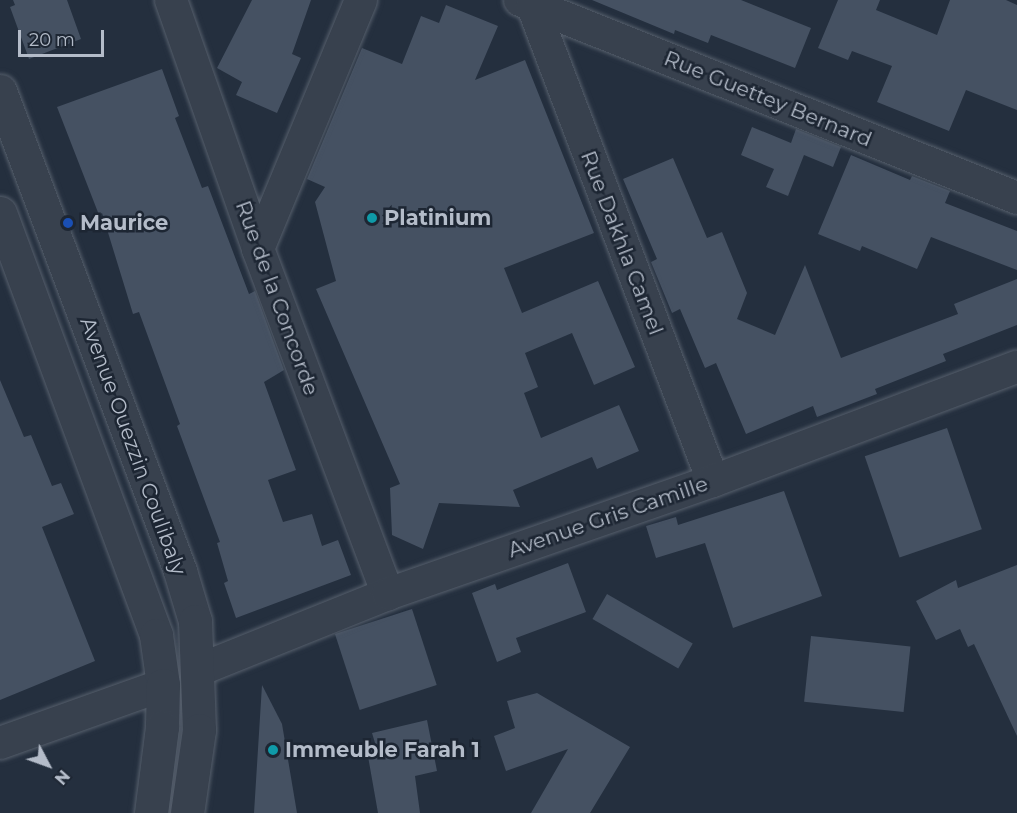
<!DOCTYPE html>
<html>
<head>
<meta charset="utf-8">
<style>
  body { margin:0 }
  #map { position:relative; width:1017px; height:813px; overflow:hidden; background:#242f3e; font-family:Montserrat,sans-serif }
  div>[style] { position:absolute }
  [style*='--x'] { left:calc(var(--x)*1px); top:calc(var(--y)*1px); width:calc(var(--w)*1px); rotate:calc(var(--a)*1deg) }
  .building>* { inset:0; background:#455162; transform-origin:0 0 }
  .roads { filter:drop-shadow(0 0 2px #565f6c) drop-shadow(0 0 2px #565f6c) }
  .minor>* { height:32px; margin:-16px; padding:0 16px; transform-origin:16px; border-radius:16px; background:#38414e }
  .tertiary>* { height:33px; margin:-16.5px; padding:0 16.5px; transform-origin:16.5px; border-radius:16.5px; background:#38414e }
  .dots>* { width:16px; height:16px; translate:-50% -50%; box-sizing:border-box; border:3px solid #1d2633; border-radius:50% }
  span { translate:-50% -50%; white-space:nowrap; text-align:center; line-height:1.15; -webkit-text-stroke:5px #1d2633; paint-order:stroke }
  .street-label { font-size:21px; color:#b4bcc9 }
  .poi-label { font-size:21px; color:#b4bcc9; font-weight:700 }
  .left { translate:0 -50%; text-align:left }
  .north { position:absolute; left:18px; top:735px; width:60px; height:60px; -webkit-text-stroke:4px #1d2633; paint-order:stroke; rotate:131deg; font-size:16px; font-weight:700; line-height:24px; text-align:center; color:#b4bcc9 }
  .north::after { content:''; display:block; margin:auto; width:21px; height:27px; background:#b4bcc9; clip-path:polygon(50% 0,100% 100%,50% 72%,0 100%) }
  .scale { position:absolute; left:18px; top:30px; width:86px; height:27px; box-sizing:border-box; border:3px solid #b4bcc9; border-top:0; padding-left:8px; font-size:18px; line-height:21px; white-space:nowrap; color:#b4bcc9; -webkit-text-stroke:4px #1d2633; paint-order:stroke }
</style>
</head>
<body>
<div id="map">
  <div class="building">
    <i style="clip-path:polygon(13px 0,67px 0,81px 39px,29px 59px,10px 7px,15px 5px)"></i>
    <i style="clip-path:polygon(252px 0,311px 0,292px 54px,301px 58px,277px 113px,236px 95px,242px 82px,217px 68px)"></i>
    <i style="clip-path:polygon(592px 0,741px 0,811px 28px,795px 68px,711px 35px,708px 43px,675px 30px,674px 34px)"></i>
    <i style="clip-path:polygon(838px 0,880px 0,876px 10px,937px 35px,950px 0,1006px 0,1017px 5px,1017px 110px,966px 90px,949px 131px,877px 102px,892px 66px,852px 51px,848px 60px,818px 48px)"></i>
    <i style="clip-path:polygon(446px 5px,498px 26px,475px 80px,525px 60px,594px 233px,504px 268px,522px 313px,598px 281px,635px 367px,594px 385px,572px 333px,525px 353px,538px 387px,524px 393px,541px 438px,619px 405px,639px 451px,597px 469px,592px 457px,513px 490px,520px 507px,439px 503px,423px 549px,392px 535px,390px 488px,400px 484px,316px 289px,336px 281px,315px 202px,325px 187px,307px 179px,362px 48px,402px 64px,421px 16px,439px 23px)"></i>
    <i style="clip-path:polygon(162px 69px,179px 116px,175px 118px,202px 188px,208px 186px,249px 294px,255px 291px,284px 370px,264px 382px,296px 470px,268px 480px,283px 522px,312px 514px,322px 546px,338px 540px,351px 575px,236px 618px,224px 583px,228px 581px,217px 543px,220px 542px,177px 426px,180px 424px,139px 312px,133px 314px,102px 213px,99px 215px,57px 107px)"></i>
    <i style="clip-path:polygon(752px 127px,791px 143px,796px 129px,841px 147px,833px 167px,804px 155px,788px 196px,766px 187px,774px 169px,741px 155px)"></i>
    <i style="clip-path:polygon(851px 155px,910px 180px,912px 176px,950px 191px,945px 203px,1017px 231px,1017px 270px,931px 237px,917px 269px,862px 246px,860px 251px,818px 234px)"></i>
    <i style="clip-path:polygon(673px 158px,707px 238px,722px 232px,747px 293px,737px 319px,775px 335px,805px 265px,841px 358px,958px 314px,954px 304px,1017px 279px,1017px 325px,943px 354px,946px 361px,875px 389px,877px 394px,817px 417px,813px 406px,746px 434px,716px 363px,705px 368px,680px 309px,672px 313px,651px 262px,657px 259px,623px 179px)"></i>
    <i style="clip-path:polygon(0 380px,24px 437px,31px 435px,52px 486px,61px 483px,74px 514px,42px 527px,95px 661px,0 700px)"></i>
    <i style="left:947px;top:428px;width:107px;height:87px;rotate:71deg"></i>
    <i style="clip-path:polygon(784px 491px,822px 596px,733px 628px,705px 543px,656px 558px,646px 526px,676px 517px,678px 525px)"></i>
    <i style="clip-path:polygon(568px 563px,586px 612px,516px 638px,521px 652px,497px 662px,472px 593px,495px 584px,497px 590px)"></i>
    <i style="clip-path:polygon(1017px 565px,1017px 736px,974px 644px,968px 647px,960px 629px,936px 640px,916px 601px,956px 580px,958px 588px)"></i>
    <i style="left:607px;top:594px;width:99px;height:29px;rotate:30deg"></i>
    <i style="left:412px;top:609px;width:80px;height:81px;rotate:72deg"></i>
    <i style="left:811px;top:636px;width:100px;height:66px;rotate:6deg"></i>
    <i style="clip-path:polygon(262px 685px,282px 724px,297px 813px,254px 813px)"></i>
    <i style="clip-path:polygon(537px 693px,630px 747px,590px 813px,531px 813px,568px 749px,506px 771px,494px 736px,515px 728px,507px 701px)"></i>
    <i style="clip-path:polygon(427px 720px,437px 771px,415px 776px,420px 813px,378px 813px,366px 745px,375px 743px,372px 733px)"></i>
  </div>
  <div class="roads">
    <div class="minor">
      <i style="--x:171;--y:0;--w:264;--a:70.7"></i>
      <i style="--x:258;--y:249;--w:369;--a:69.4"></i>
      <i style="--x:520;--y:0;--w:535;--a:21.72"></i>
      <i style="--x:532;--y:4;--w:510;--a:69.22"></i>
      <i style="--x:258;--y:249;--w:269;--a:-67.5"></i>
      <i style="--x:199;--y:670;--w:204;--a:-21.9"></i>
      <i style="--x:388;--y:594;--w:344;--a:-19.2"></i>
      <i style="--x:713;--y:481;--w:325;--a:-20.6"></i>
      <i style="--x:0;--y:743;--w:173;--a:-19.6"></i>
    </div>
    <div class="tertiary">
      <i style="--x:0;--y:91;--w:513;--a:69.44"></i>
      <i style="--x:180;--y:571;--w:52;--a:73.3"></i>
      <i style="--x:195;--y:621;--w:109;--a:87.9"></i>
      <i style="--x:199;--y:730;--w:84;--a:98.2"></i>
      <i style="--x:0;--y:213;--w:450;--a:69.7"></i>
      <i style="--x:156;--y:635;--w:50;--a:82"></i>
      <i style="--x:163;--y:685;--w:42;--a:91.4"></i>
      <i style="--x:162;--y:727;--w:87;--a:97.3"></i>
    </div>
  </div>
  <div class="dots">
    <i style="left:372px;top:218px;background:#0f9aa8"></i>
    <i style="left:68px;top:223px;background:#1a4fb4"></i>
    <i style="left:273px;top:750px;background:#0f9aa8"></i>
  </div>
  <div class="street-label">
    <span style="left:768px;top:99px;rotate:22deg">Rue Guettey Bernard</span>
    <span style="left:622px;top:243px;rotate:69deg">Rue Dakhla Camel</span>
    <span style="left:277px;top:298px;rotate:70deg">Rue de la Concorde</span>
    <span style="left:133px;top:446px;rotate:70deg">Avenue Ouezzin Coulibaly</span>
    <span style="left:608px;top:517px;rotate:-19deg">Avenue Gris Camille</span>
  </div>
  <div class="poi-label">
    <span class="left" style="left:384px;top:218px">Platinium</span>
    <span class="left" style="left:80px;top:223px">Maurice</span>
    <span class="left" style="left:285px;top:750px">Immeuble Farah 1</span>
  </div>
  <div class="north">N</div>
  <div class="scale">20 m</div>
</div>
</body>
</html>
